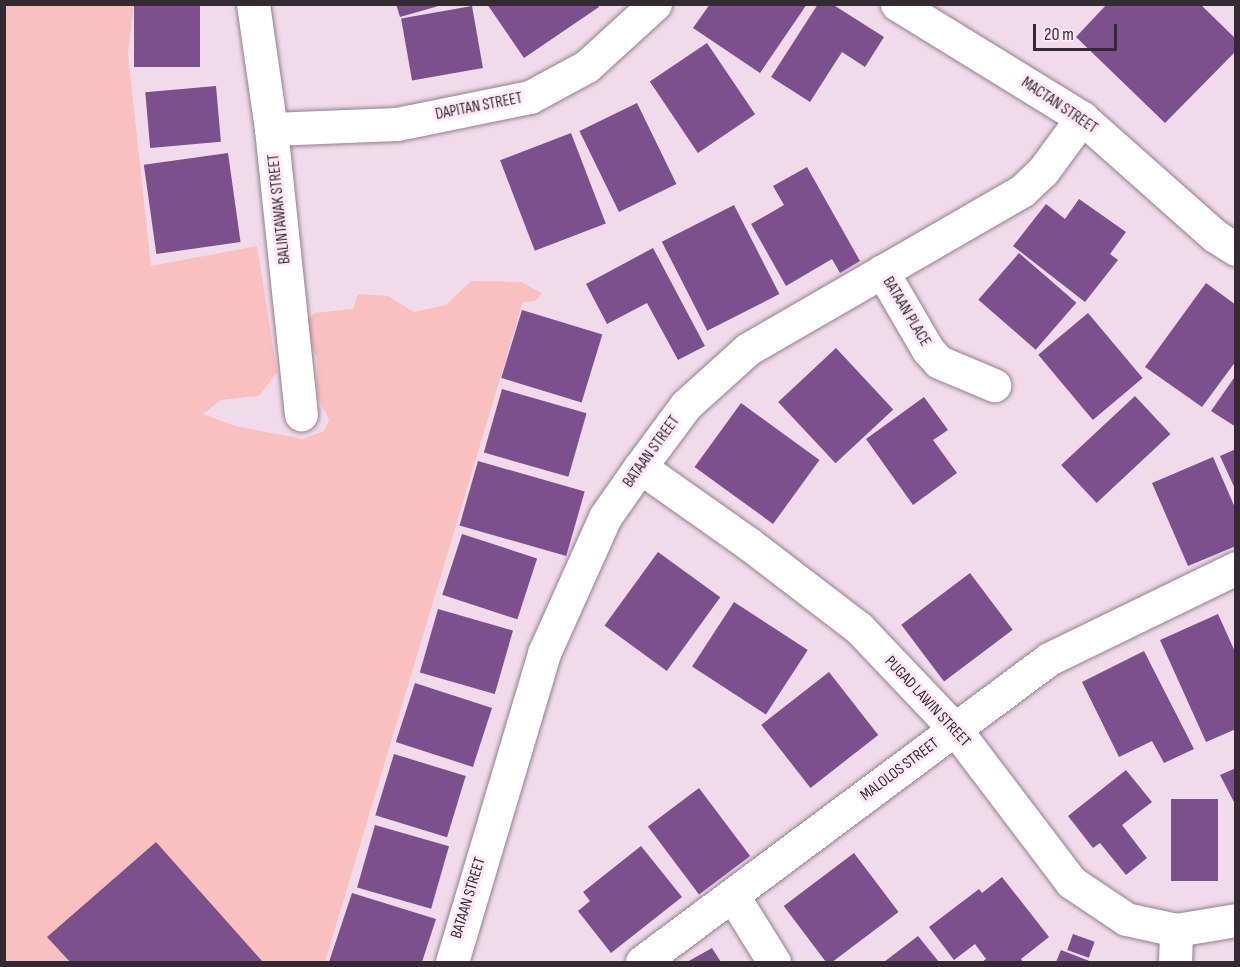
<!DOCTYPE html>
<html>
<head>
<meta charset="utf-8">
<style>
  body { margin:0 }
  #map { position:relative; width:1240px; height:967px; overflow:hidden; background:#f1dbeb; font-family:"Sofia Sans Condensed",sans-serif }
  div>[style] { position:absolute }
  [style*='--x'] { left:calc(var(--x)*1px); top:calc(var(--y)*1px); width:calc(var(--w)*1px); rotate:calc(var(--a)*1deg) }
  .green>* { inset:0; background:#fabfbf }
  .building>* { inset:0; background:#7b508c; transform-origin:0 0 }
  .roads { filter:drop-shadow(0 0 2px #927f8d) drop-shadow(0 0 2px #927f8d) }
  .minor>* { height:33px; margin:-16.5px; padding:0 16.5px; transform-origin:16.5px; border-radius:16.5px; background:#fff }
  span { translate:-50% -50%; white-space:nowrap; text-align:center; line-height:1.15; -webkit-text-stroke:6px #ffe9f8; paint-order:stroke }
  .street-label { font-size:16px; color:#332b31 }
  .frame { position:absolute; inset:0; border:6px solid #332b31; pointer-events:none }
  .scale { position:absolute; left:1033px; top:24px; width:84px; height:27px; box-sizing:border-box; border:3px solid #332b31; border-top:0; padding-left:8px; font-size:18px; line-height:21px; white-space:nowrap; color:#332b31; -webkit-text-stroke:4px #ffe9f8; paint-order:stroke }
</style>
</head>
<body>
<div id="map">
  <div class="green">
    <i style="clip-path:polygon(5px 5px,134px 5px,128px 54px,151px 266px,257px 246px,277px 372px,259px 396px,221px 400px,203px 414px,235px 426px,303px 439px,324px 431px,329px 420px,317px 395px,317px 358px,302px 325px,315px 313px,353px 309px,358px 294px,388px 296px,414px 312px,446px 305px,471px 281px,521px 282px,542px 293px,535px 301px,523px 302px,325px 962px,5px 962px)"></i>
  </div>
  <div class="building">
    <i style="left:134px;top:4px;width:66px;height:63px"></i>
    <i style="clip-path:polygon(396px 4px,442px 4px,442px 5px,400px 17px)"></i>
    <i style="clip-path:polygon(487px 4px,597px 4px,599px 7px,524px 58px)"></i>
    <i style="clip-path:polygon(710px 4px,807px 4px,760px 73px,693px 28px)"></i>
    <i style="clip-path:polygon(818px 4px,832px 4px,884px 37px,865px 67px,842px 52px,810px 102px,771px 77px)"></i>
    <i style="clip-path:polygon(1107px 4px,1200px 4px,1236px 39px,1236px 51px,1165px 123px,1076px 37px)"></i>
    <i style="left:472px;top:6px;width:63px;height:72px;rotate:80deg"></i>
    <i style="left:707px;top:43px;width:86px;height:69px;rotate:56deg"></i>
    <i style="left:216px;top:86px;width:56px;height:71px;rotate:85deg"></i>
    <i style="left:637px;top:103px;width:90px;height:64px;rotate:64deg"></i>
    <i style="left:571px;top:133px;width:97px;height:76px;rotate:69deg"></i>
    <i style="left:228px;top:153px;width:90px;height:85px;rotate:82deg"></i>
    <i style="clip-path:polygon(807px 167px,860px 261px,840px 273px,832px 259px,786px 286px,751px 224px,784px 205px,773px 186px)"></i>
    <i style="clip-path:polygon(1079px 199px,1126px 232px,1110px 254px,1118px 260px,1085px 302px,1013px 246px,1046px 204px,1065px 219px)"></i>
    <i style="left:734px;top:205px;width:100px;height:81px;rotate:63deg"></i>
    <i style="clip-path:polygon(653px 248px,705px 346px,678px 360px,647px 303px,607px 324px,586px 284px)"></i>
    <i style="left:1019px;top:253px;width:76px;height:62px;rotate:41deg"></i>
    <i style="clip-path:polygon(1206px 283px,1236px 305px,1236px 361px,1202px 407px,1145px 367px)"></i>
    <i style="left:522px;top:310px;width:84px;height:71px;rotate:17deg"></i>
    <i style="left:1088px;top:313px;width:85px;height:65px;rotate:50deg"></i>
    <i style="left:836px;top:348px;width:84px;height:79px;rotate:47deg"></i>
    <i style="clip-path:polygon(1236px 375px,1236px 427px,1211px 411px)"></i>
    <i style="left:502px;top:389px;width:88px;height:66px;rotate:16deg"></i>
    <i style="left:1135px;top:396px;width:52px;height:101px;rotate:47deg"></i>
    <i style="clip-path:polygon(924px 397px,948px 430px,933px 440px,957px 473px,913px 505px,866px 439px)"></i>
    <i style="left:741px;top:403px;width:97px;height:79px;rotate:36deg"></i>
    <i style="clip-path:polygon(1236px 449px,1236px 491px,1220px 456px)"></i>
    <i style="clip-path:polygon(1213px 457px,1236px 510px,1236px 546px,1188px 566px,1152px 483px)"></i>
    <i style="left:478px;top:461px;width:111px;height:67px;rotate:16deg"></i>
    <i style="left:462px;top:534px;width:79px;height:64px;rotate:18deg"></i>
    <i style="left:658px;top:552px;width:77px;height:91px;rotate:36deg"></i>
    <i style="left:970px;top:573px;width:71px;height:86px;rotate:53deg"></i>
    <i style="left:734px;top:602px;width:88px;height:77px;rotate:33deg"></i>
    <i style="left:438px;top:609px;width:78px;height:66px;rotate:16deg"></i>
    <i style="clip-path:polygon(1218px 614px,1236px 654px,1236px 729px,1206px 742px,1160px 640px)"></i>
    <i style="clip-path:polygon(1144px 651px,1194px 749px,1164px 763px,1152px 741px,1119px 757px,1082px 682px)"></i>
    <i style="left:829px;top:672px;width:80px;height:86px;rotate:52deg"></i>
    <i style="left:415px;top:683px;width:81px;height:62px;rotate:18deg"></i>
    <i style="left:394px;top:754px;width:75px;height:64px;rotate:17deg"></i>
    <i style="clip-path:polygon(1236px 768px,1236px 806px,1220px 775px)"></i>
    <i style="clip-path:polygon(1126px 770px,1152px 802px,1122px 825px,1147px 858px,1126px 875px,1100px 843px,1093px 848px,1068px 816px)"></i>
    <i style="left:699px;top:788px;width:85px;height:64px;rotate:53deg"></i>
    <i style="left:1171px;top:799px;width:47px;height:82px"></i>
    <i style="left:375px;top:825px;width:77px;height:65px;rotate:16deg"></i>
    <i style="clip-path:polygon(156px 842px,263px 962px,70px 962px,47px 937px)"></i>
    <i style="clip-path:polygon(641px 846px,682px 897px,611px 953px,578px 911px,590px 901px,583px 892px)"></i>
    <i style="left:854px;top:853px;width:74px;height:88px;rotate:53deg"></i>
    <i style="clip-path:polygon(1002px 877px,1049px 937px,1021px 959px,1023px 962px,982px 962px,986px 959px,975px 944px,954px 960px,929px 927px,979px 889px,982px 893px)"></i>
    <i style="clip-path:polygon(352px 893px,436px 919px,422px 962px,329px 962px)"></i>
    <i style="left:1073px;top:934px;width:23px;height:17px;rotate:20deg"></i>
    <i style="clip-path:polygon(918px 936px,939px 962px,884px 962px)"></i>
    <i style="clip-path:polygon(712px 948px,721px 962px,687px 962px)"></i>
    <i style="clip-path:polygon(1061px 950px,1092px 962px,1056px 962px)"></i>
  </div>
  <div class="roads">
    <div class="minor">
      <i style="--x:253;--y:4;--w:126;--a:81.8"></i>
      <i style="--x:271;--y:129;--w:287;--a:84"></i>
      <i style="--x:897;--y:4;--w:217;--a:31.6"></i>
      <i style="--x:1082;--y:118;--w:178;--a:41.6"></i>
      <i style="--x:1215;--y:236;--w:25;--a:32"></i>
      <i style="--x:271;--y:129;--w:126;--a:-2.3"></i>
      <i style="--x:397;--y:124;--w:136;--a:-11.5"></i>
      <i style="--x:530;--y:97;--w:65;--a:-28.5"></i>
      <i style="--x:587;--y:66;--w:92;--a:-42.4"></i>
      <i style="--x:882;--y:271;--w:91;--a:59.8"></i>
      <i style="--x:928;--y:350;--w:16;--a:47"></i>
      <i style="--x:939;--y:362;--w:60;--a:22.7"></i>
      <i style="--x:640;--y:467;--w:133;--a:35.2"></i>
      <i style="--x:749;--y:544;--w:138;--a:37.4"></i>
      <i style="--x:859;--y:628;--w:139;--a:46.5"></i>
      <i style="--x:955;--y:729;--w:192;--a:52.8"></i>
      <i style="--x:1071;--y:882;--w:66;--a:33.9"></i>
      <i style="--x:1126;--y:919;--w:51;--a:12.4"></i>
      <i style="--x:1176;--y:930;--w:61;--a:-9.5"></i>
      <i style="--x:733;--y:896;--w:78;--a:58.2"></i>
      <i style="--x:452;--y:962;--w:322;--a:-73.4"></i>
      <i style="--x:544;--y:653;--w:149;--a:-65.8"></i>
      <i style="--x:605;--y:517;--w:61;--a:-55"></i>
      <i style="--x:640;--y:467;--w:77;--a:-53.4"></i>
      <i style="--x:686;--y:405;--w:84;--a:-42.1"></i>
      <i style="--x:748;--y:349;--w:316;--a:-30"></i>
      <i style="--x:1022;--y:191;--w:29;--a:-44"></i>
      <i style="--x:1043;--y:171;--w:66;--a:-53.7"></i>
      <i style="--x:642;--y:962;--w:507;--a:-36.67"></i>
      <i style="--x:1049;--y:659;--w:208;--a:-25.9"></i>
      <i style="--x:1175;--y:962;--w:32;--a:-88"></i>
    </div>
  </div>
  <div class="street-label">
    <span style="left:1059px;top:106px;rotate:34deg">MACTAN STREET</span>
    <span style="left:479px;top:107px;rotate:-11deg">DAPITAN STREET</span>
    <span style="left:280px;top:209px;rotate:-96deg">BALINTAWAK STREET</span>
    <span style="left:906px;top:312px;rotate:59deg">BATAAN PLACE</span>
    <span style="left:652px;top:452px;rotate:-54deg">BATAAN STREET</span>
    <span style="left:927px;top:702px;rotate:47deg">PUGAD LAWIN STREET</span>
    <span style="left:900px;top:770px;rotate:-37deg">MALOLOS STREET</span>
    <span style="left:469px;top:898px;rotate:-73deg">BATAAN STREET</span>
  </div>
  <div class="frame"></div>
  <div class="scale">20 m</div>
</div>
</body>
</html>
